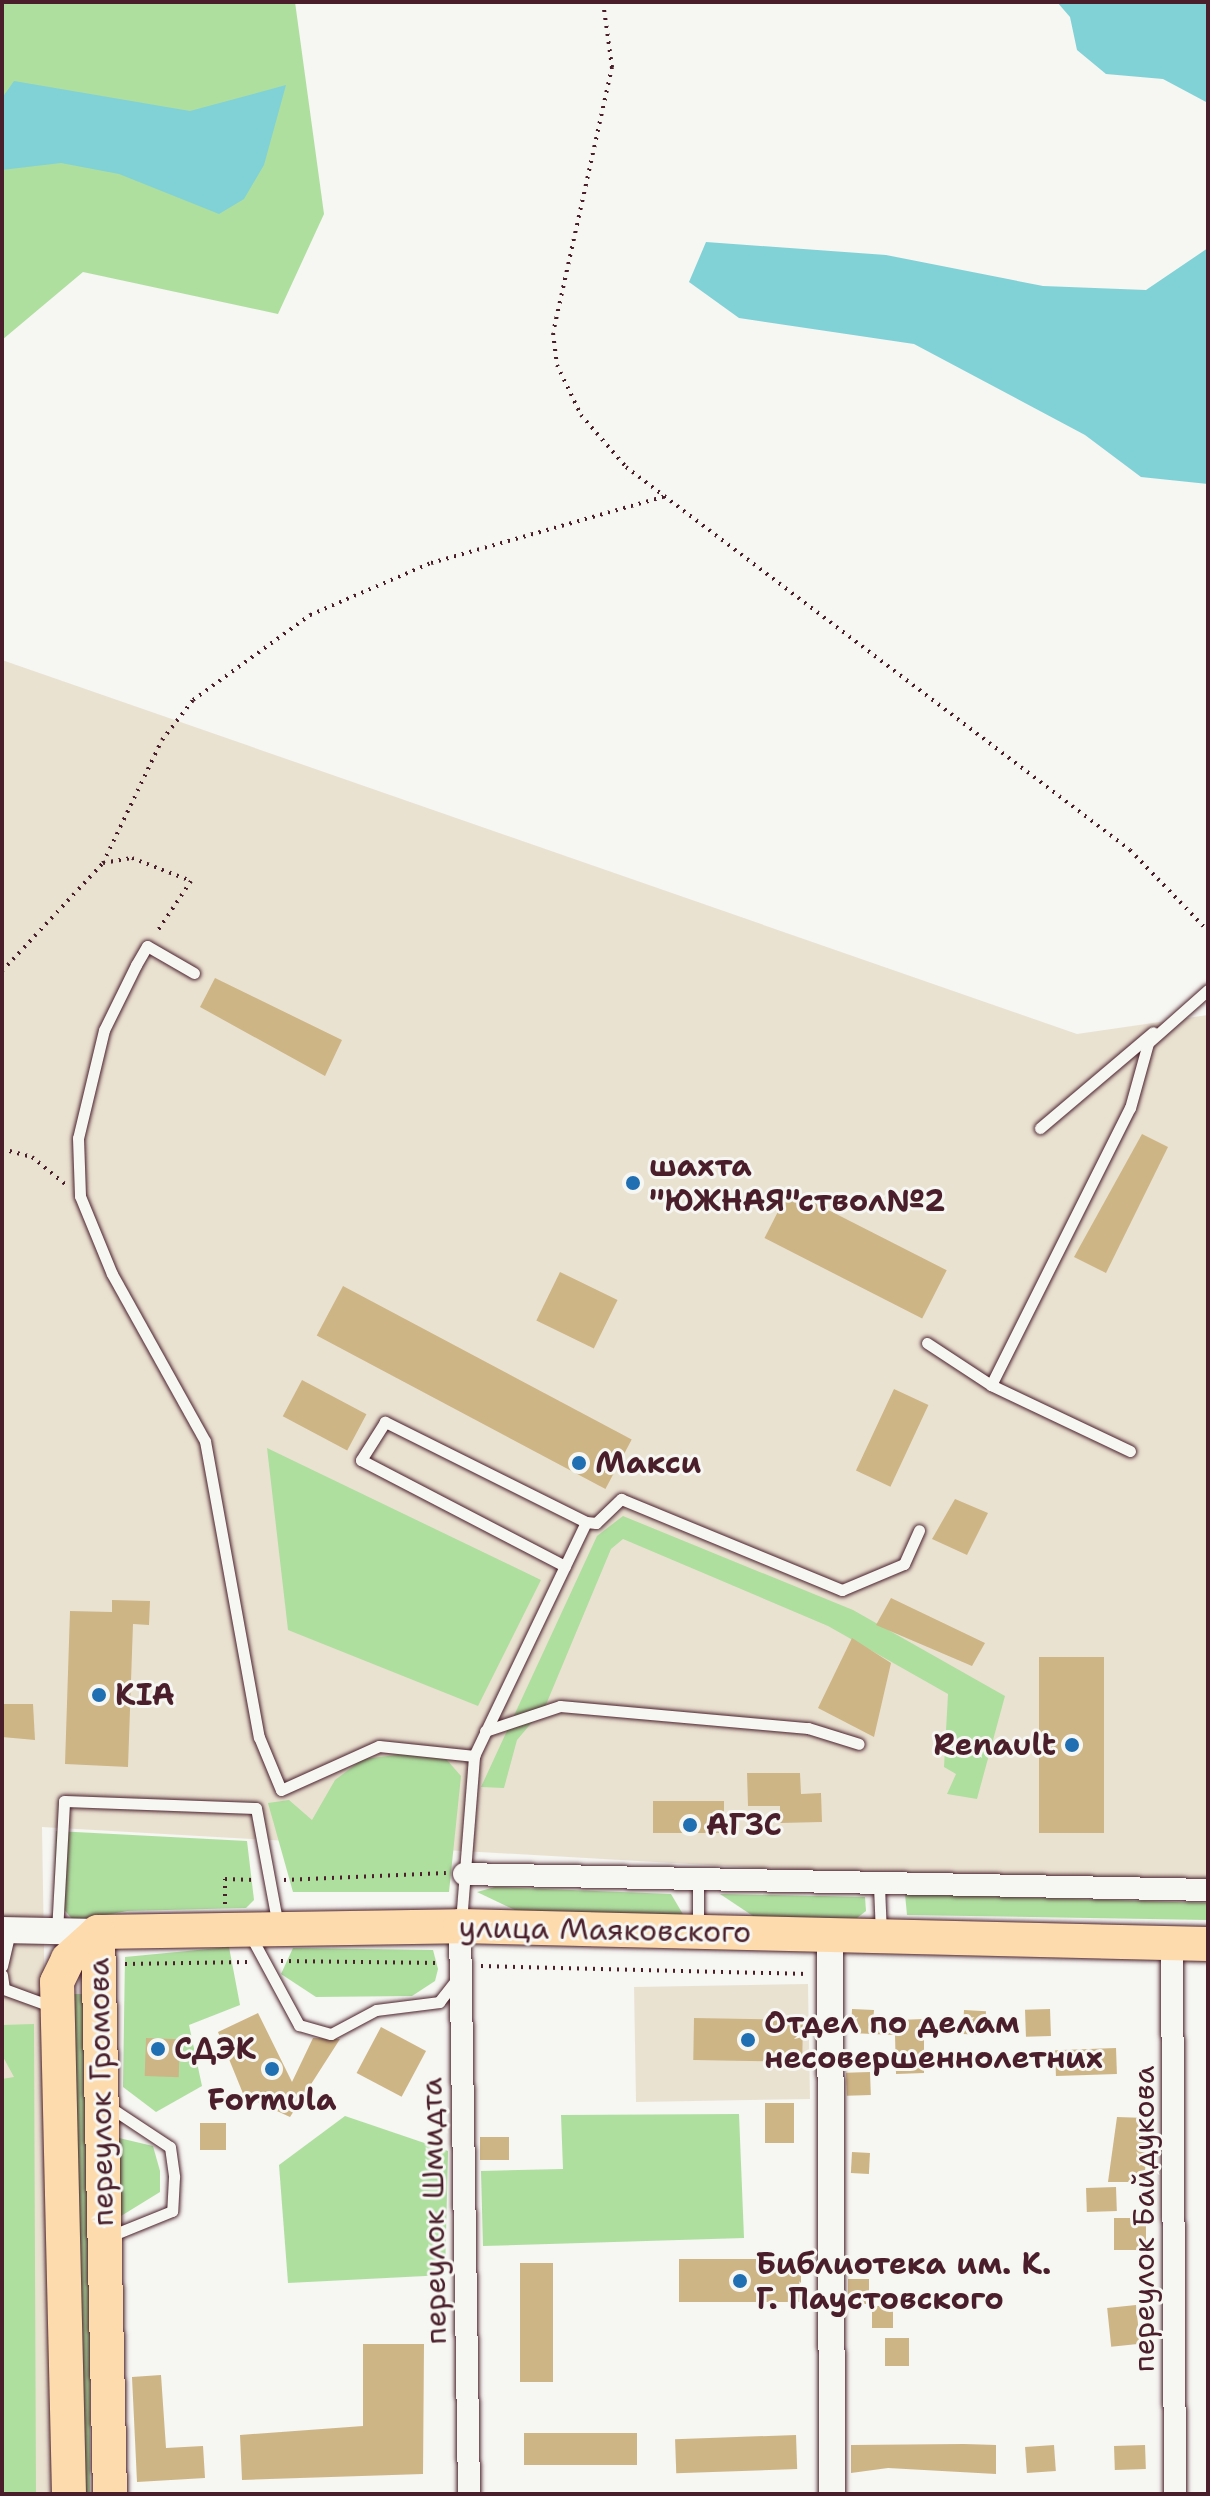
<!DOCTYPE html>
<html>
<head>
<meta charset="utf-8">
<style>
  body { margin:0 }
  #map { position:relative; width:1210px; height:2496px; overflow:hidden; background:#f6f6f2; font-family:"Shantell Sans",sans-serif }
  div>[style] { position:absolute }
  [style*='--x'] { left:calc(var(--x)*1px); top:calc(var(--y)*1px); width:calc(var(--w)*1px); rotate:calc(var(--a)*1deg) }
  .built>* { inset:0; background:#eae2d1; transform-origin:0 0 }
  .green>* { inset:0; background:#aedf9f; transform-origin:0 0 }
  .water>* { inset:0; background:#80d2d7 }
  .building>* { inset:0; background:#ceb585; transform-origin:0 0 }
  .path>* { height:4px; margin-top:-2px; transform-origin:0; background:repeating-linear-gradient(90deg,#4a1f2b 0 2px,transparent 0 8px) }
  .roads { filter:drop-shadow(0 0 2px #4a1f2b) drop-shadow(0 0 2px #4a1f2b) }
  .service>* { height:11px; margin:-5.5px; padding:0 5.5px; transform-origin:5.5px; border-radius:5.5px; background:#f6f6f2 }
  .minor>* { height:22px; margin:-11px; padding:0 11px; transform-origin:11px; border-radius:11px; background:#f6f6f2 }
  .tertiary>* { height:26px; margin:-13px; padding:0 13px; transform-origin:13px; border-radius:13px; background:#f6f6f2 }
  .primary>* { height:34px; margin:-17px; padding:0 17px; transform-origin:17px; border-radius:17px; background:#fddbac }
  .dots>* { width:22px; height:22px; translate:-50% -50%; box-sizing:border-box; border:4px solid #f6f6f2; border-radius:50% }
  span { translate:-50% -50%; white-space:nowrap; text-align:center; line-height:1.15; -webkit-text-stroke:6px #f6f6f2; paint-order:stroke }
  .poi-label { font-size:30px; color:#4a1f2b; font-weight:700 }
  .left { translate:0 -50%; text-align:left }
  .right { translate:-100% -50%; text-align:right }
  .street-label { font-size:30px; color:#4a1f2b }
  .frame { position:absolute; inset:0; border:4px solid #4a1f2b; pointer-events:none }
</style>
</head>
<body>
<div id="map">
  <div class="built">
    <i style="clip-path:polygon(2px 660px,1077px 1034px,1208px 1015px,1208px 1881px,935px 1878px,42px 1827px,53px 2494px,2px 2494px)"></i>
    <i style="left:808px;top:1984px;width:115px;height:174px;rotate:89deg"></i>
  </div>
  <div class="green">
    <i style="clip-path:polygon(2px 2px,295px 2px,324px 214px,278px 314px,83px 272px,2px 340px)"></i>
    <i style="clip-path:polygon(267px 1448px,541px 1580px,478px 1706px,288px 1630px)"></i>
    <i style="clip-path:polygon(623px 1516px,853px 1610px,1005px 1696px,977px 1799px,947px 1794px,956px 1774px,944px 1767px,948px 1694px,828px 1626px,623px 1539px,611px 1549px,545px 1707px,517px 1740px,504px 1788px,481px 1787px,597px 1536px)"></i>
    <i style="clip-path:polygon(413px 1753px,447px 1760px,461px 1776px,449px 1892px,293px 1892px,268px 1803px,289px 1800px,312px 1820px,335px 1780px,363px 1759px)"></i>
    <i style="clip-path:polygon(56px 1831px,247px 1841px,254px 1900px,246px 1908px,127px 1911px,74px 1921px,54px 1898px)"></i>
    <i style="clip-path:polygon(495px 1887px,671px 1894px,684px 1916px,515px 1910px,477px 1892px)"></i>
    <i style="clip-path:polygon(720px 1894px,865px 1897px,866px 1911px,857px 1918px,756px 1918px)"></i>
    <i style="clip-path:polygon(905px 1894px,1208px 1903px,1208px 1920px,907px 1915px)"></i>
    <i style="clip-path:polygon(229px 1947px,240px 2005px,189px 2025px,202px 2086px,156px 2112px,123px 2087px,125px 1957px)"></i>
    <i style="clip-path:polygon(293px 1948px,433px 1950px,438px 1969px,435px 1981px,412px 1996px,316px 1997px,281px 1974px)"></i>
    <i style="left:72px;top:1994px;width:18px;height:500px"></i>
    <i style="clip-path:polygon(34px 2024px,36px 2494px,2px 2494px,2px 2079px,14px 2077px,2px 2055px,2px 2025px)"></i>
    <i style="clip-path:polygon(739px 2114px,744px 2238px,483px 2246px,481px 2171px,563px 2169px,561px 2115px)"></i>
    <i style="clip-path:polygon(345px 2116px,448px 2151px,445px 2275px,288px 2283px,279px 2165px)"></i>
    <i style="clip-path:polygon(119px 2138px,153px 2146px,160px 2171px,160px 2192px,121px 2216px)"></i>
  </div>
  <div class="water">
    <i style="clip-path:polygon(1057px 2px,1208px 2px,1208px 103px,1163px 79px,1106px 74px,1077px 50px,1070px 17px)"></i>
    <i style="clip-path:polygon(14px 81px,190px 111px,286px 85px,264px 165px,244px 199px,219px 214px,119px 174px,61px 163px,2px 170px,2px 98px)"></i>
    <i style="clip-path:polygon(706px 242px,886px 255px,1043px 286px,1146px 290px,1208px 248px,1208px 484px,1141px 477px,1085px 435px,914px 344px,739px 318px,689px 282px)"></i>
  </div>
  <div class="building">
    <i style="clip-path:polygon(215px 978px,342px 1040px,325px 1076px,200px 1007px)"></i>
    <i style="clip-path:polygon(1142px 1134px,1168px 1147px,1106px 1273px,1074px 1257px)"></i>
    <i style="left:789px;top:1190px;width:177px;height:54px;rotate:27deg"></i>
    <i style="left:560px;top:1272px;width:64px;height:54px;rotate:26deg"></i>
    <i style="left:343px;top:1286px;width:327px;height:56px;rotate:28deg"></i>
    <i style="left:302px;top:1380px;width:73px;height:41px;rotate:28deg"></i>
    <i style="left:894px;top:1389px;width:38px;height:90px;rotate:25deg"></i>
    <i style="clip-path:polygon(955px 1499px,988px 1513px,967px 1555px,932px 1539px)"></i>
    <i style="clip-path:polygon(891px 1598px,985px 1643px,972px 1666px,876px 1625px)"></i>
    <i style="clip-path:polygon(112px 1600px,150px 1601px,149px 1625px,133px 1624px,128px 1767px,65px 1764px,70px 1611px,112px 1612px)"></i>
    <i style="clip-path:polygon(852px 1638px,891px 1663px,874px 1737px,818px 1708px)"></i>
    <i style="left:1039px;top:1657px;width:65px;height:176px"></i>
    <i style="clip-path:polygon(2px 1704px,33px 1704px,35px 1740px,2px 1737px)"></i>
    <i style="clip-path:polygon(747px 1773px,800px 1773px,801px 1794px,821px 1793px,822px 1822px,780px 1823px,780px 1806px,748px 1806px)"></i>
    <i style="left:724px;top:1801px;width:32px;height:71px;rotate:90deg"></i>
    <i style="clip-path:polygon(852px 2009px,874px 2010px,873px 2021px,924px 2019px,924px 2073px,896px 2074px,895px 2035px,851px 2033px)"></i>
    <i style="left:1050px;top:2009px;width:27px;height:25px;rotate:88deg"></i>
    <i style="left:964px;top:2010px;width:22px;height:24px;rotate:3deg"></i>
    <i style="clip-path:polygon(258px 2013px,292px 2082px,313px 2038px,340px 2039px,290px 2117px,244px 2096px,218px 2032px)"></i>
    <i style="left:694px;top:2018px;width:109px;height:42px;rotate:1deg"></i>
    <i style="left:381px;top:2027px;width:51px;height:52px;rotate:28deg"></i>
    <i style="left:146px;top:2038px;width:34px;height:38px;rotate:2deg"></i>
    <i style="left:1116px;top:2048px;width:26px;height:61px;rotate:88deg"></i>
    <i style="left:870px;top:2072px;width:23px;height:24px;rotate:88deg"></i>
    <i style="left:765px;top:2103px;width:29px;height:40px"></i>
    <i style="clip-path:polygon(1117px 2117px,1146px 2118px,1145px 2182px,1108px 2182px)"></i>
    <i style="left:226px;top:2123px;width:27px;height:26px;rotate:90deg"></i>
    <i style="left:480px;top:2137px;width:29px;height:23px"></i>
    <i style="left:852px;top:2152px;width:18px;height:21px;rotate:3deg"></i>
    <i style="left:1116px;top:2187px;width:24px;height:30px;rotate:88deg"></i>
    <i style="left:1146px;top:2218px;width:32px;height:32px;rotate:90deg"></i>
    <i style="left:679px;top:2259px;width:122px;height:43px"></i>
    <i style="left:520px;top:2263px;width:33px;height:119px"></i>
    <i style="left:848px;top:2279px;width:21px;height:25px"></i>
    <i style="left:1136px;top:2305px;width:39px;height:29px;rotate:84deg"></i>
    <i style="left:872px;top:2306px;width:21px;height:22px"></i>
    <i style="left:885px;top:2338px;width:24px;height:28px"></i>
    <i style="clip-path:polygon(363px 2344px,424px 2344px,423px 2474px,242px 2480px,240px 2435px,363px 2426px)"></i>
    <i style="clip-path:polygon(161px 2375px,166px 2448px,203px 2446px,205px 2478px,137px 2482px,132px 2377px)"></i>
    <i style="left:637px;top:2433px;width:32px;height:113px;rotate:90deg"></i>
    <i style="left:796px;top:2435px;width:34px;height:121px;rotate:88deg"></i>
    <i style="clip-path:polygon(964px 2444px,996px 2445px,996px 2474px,888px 2468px,851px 2473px,851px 2445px)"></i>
    <i style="left:1054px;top:2445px;width:26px;height:29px;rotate:86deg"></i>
    <i style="left:1145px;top:2445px;width:24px;height:31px;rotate:88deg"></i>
  </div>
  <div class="path">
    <i style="--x:603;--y:2;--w:66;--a:82.1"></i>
    <i style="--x:612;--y:67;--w:272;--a:102.5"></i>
    <i style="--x:553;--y:333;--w:32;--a:83"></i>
    <i style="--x:557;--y:365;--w:55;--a:64.4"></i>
    <i style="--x:581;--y:415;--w:69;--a:49.1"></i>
    <i style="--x:626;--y:467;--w:633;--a:37.23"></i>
    <i style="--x:1130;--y:850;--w:112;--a:46.1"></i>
    <i style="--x:103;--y:863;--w:136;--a:-64.4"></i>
    <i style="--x:162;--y:740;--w:51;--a:-52.2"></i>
    <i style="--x:193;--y:700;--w:145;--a:-36"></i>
    <i style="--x:310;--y:615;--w:132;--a:-23.3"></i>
    <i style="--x:431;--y:563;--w:244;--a:-15.9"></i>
    <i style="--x:2;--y:971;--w:148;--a:-46.9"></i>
    <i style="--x:103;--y:863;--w:29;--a:-10"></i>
    <i style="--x:132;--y:858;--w:63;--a:21.3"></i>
    <i style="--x:191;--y:881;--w:63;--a:123.9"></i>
    <i style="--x:2;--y:1149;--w:31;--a:15"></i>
    <i style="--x:32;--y:1157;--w:43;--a:39.3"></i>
    <i style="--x:284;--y:1880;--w:162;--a:-2.5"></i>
    <i style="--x:225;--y:1904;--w:25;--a:-90"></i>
    <i style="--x:225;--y:1879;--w:30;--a:2"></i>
    <i style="--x:281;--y:1961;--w:159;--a:0.7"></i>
    <i style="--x:125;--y:1964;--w:123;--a:-0.9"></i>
    <i style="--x:481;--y:1966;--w:327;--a:1.4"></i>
  </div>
  <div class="roads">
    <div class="service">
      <i style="--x:194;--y:973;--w:54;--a:-150.1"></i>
      <i style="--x:147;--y:946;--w:22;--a:120"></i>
      <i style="--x:136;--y:965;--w:72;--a:116.2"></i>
      <i style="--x:104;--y:1030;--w:111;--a:103.5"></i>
      <i style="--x:78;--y:1138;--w:58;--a:88"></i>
      <i style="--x:80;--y:1196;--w:84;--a:67.7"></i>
      <i style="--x:112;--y:1274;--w:191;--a:60.9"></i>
      <i style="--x:205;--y:1441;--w:301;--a:79.7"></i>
      <i style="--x:259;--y:1737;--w:57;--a:67.5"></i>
      <i style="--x:281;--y:1790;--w:107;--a:-24.2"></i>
      <i style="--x:379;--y:1746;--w:96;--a:6"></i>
      <i style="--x:1040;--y:1128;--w:148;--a:-40.3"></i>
      <i style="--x:927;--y:1343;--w:77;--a:33.3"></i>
      <i style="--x:1130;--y:1451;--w:154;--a:-154.6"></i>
      <i style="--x:991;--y:1385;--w:310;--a:-63.4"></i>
      <i style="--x:1130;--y:1108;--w:67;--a:-74.5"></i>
      <i style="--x:1148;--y:1043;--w:80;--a:-41.5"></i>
      <i style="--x:586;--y:1522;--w:10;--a:6"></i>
      <i style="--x:596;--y:1523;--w:35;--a:-44"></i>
      <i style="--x:621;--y:1499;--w:239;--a:22.4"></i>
      <i style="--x:842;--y:1590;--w:67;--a:-22.8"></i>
      <i style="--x:904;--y:1564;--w:37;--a:-66"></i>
      <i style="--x:485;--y:1731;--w:79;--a:-18.4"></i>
      <i style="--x:560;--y:1706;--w:249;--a:5.1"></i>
      <i style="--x:808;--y:1728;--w:53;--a:17.4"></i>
      <i style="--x:879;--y:1886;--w:47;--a:87.6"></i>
      <i style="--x:461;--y:1922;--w:167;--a:-85.5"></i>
      <i style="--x:474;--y:1756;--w:259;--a:-64.4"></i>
      <i style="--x:586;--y:1522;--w:225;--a:-153.5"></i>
      <i style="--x:385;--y:1422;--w:45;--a:122.3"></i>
      <i style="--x:361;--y:1460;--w:230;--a:27.5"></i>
      <i style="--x:698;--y:1929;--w:48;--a:-90"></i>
      <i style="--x:57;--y:1932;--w:131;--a:-86.9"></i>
      <i style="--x:64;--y:1801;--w:192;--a:2.1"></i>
      <i style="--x:256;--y:1808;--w:119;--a:79.4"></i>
      <i style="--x:249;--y:1933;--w:105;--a:61.5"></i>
      <i style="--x:299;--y:2025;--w:33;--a:16"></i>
      <i style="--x:331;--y:2034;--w:51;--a:-28.1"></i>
      <i style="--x:376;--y:2010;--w:64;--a:-7.2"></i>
      <i style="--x:439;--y:2002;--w:29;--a:-52"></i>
      <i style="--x:2;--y:1966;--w:36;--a:-77"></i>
      <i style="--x:2;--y:1975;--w:14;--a:82"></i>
      <i style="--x:4;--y:1989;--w:52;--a:20.2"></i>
      <i style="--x:108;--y:2106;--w:74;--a:33.5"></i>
      <i style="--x:170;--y:2147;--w:30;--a:82"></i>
      <i style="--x:174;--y:2177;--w:34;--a:93"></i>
      <i style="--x:172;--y:2211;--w:69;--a:157.9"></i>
    </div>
    <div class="minor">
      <i style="--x:464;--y:1874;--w:744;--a:1.23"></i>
      <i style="--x:460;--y:1926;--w:568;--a:89.09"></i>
      <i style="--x:1172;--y:1943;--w:551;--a:89.69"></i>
    </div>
    <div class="tertiary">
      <i style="--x:2;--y:1930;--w:96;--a:1.2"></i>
      <i style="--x:830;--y:1936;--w:558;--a:89.79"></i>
    </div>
    <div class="primary">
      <i style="--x:98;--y:1932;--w:362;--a:-0.9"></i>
      <i style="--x:460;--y:1926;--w:748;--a:1.38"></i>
      <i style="--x:69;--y:2494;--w:512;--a:-91.34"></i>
      <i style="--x:57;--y:1982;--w:25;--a:-64"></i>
      <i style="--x:68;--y:1959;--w:40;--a:-42"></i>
      <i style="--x:98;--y:1932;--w:562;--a:88.78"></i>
    </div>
  </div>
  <div class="dots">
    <i style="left:633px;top:1183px;background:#1f6fb2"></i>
    <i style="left:579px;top:1463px;background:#1f6fb2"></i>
    <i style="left:99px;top:1695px;background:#1f6fb2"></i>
    <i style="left:1072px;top:1745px;background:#1f6fb2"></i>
    <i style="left:690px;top:1825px;background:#1f6fb2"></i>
    <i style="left:748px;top:2040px;background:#1f6fb2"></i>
    <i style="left:158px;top:2049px;background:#1f6fb2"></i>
    <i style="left:272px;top:2069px;background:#1f6fb2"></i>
    <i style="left:740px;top:2281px;background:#1f6fb2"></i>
  </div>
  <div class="poi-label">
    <span class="left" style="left:649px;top:1183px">шахта<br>"ЮЖНАЯ"ствол№2</span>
    <span class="left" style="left:595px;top:1463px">Макси</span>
    <span class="left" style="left:115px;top:1695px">KIA</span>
    <span class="right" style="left:1056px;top:1745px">Renault</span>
    <span class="left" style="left:706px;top:1825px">АГЗС</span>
    <span class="left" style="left:764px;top:2040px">Отдел по делам<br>несовершеннолетних</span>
    <span class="left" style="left:174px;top:2049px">СДЭК</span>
    <span style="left:272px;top:2100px">Formula</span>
    <span class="left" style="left:756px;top:2281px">Библиотека им. К.<br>Г. Паустовского</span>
  </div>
  <div class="street-label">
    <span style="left:605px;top:1930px;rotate:1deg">улица Маяковского</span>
    <span style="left:101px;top:2092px;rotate:-91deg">переулок Громова</span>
    <span style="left:434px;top:2211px;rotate:-91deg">переулок Шмидта</span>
    <span style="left:1144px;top:2219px;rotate:-90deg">переулок Байдукова</span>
  </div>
  <div class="frame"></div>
</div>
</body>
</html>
